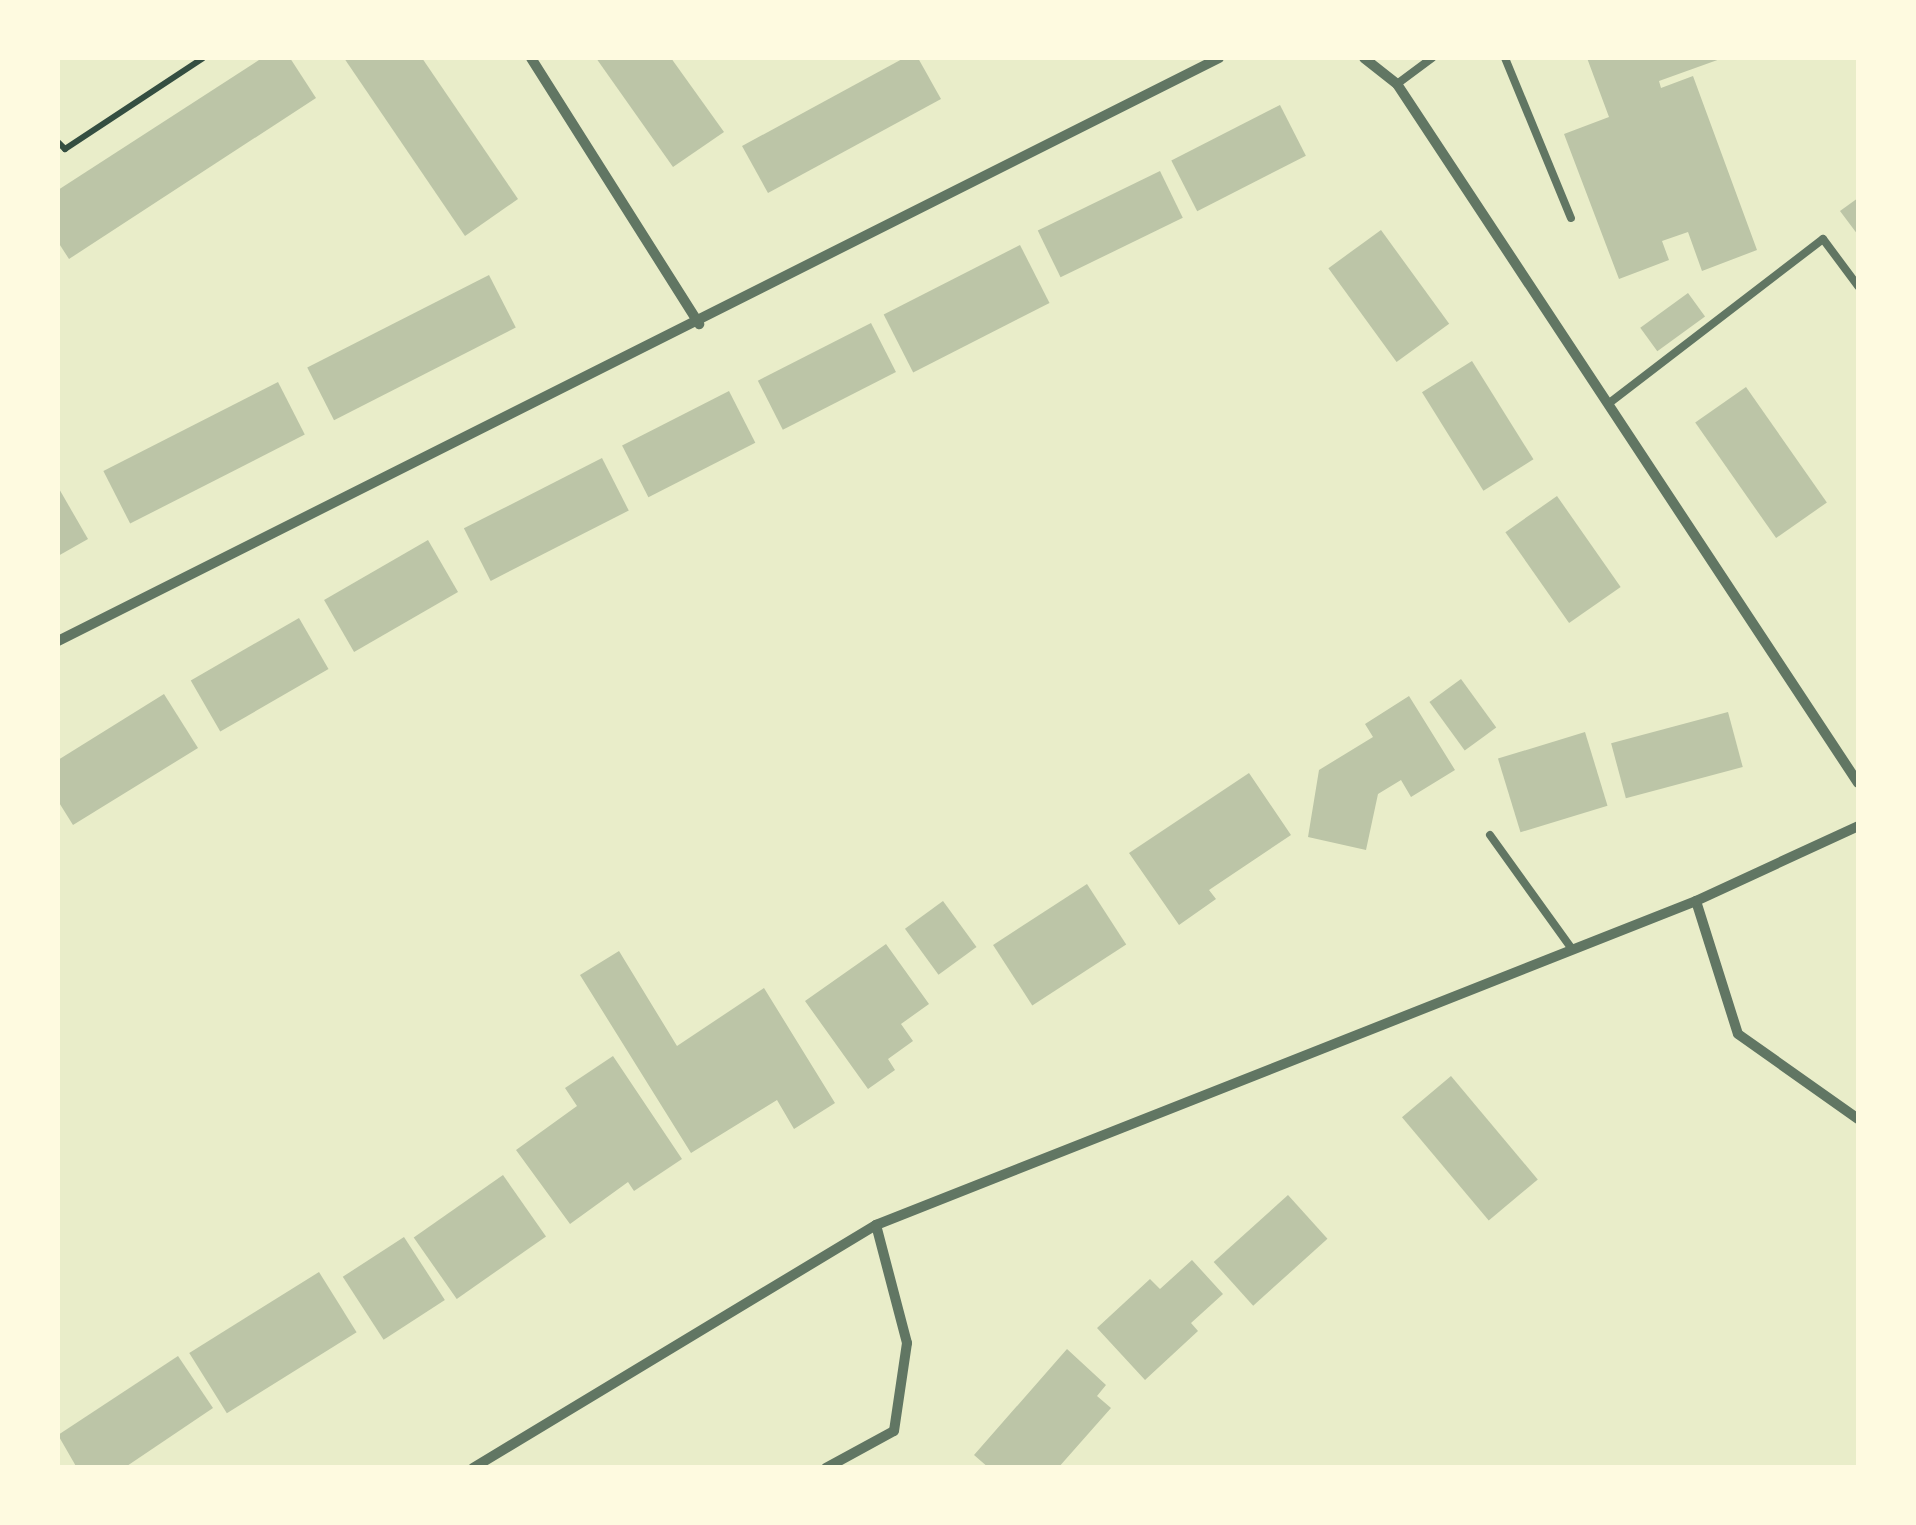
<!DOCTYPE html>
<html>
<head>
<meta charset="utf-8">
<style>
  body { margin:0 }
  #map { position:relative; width:1916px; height:1525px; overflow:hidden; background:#e9edc9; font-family:"IBM Plex Serif",serif }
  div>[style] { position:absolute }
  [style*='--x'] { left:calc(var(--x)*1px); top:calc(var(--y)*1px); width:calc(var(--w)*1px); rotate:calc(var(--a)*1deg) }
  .building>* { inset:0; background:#bcc5a7; transform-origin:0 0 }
  .path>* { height:6px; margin:-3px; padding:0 3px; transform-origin:3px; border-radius:3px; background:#344e41 }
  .service>* { height:8px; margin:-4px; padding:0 4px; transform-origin:4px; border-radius:4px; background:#617663 }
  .minor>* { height:10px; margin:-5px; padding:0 5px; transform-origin:5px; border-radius:5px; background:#617663 }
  span { translate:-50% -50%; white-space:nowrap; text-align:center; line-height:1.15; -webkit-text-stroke:8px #fefae0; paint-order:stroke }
  .frame { position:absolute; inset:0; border:60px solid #fefae0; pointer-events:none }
</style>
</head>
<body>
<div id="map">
  <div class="building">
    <i style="clip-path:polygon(262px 58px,290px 58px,316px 98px,69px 259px,58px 242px,58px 190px)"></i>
    <i style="clip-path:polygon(344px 58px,422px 58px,518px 199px,465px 236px)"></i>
    <i style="clip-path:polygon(596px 58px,671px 58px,724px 132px,673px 167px)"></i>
    <i style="clip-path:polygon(904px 58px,918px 58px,941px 99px,768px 193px,742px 146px)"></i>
    <i style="clip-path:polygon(1587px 58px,1723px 58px,1659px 81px,1661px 88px,1693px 76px,1757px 250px,1702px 271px,1688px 232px,1662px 241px,1669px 260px,1619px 279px,1564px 134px,1609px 117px)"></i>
    <i style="left:1280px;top:105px;width:57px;height:122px;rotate:63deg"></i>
    <i style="left:1160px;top:171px;width:52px;height:136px;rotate:64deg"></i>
    <i style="clip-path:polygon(1858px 198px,1858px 235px,1840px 211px)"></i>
    <i style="left:1381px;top:230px;width:116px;height:65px;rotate:54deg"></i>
    <i style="left:1020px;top:245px;width:65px;height:153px;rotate:63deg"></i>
    <i style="left:489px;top:275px;width:59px;height:204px;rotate:63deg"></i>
    <i style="left:1688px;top:293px;width:29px;height:59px;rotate:54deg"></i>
    <i style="left:871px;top:323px;width:55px;height:127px;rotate:63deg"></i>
    <i style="left:1472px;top:361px;width:116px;height:59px;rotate:58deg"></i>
    <i style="left:278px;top:382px;width:59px;height:196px;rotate:63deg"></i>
    <i style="left:1746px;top:387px;width:141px;height:62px;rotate:55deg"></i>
    <i style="left:729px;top:391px;width:58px;height:120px;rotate:63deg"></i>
    <i style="left:602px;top:458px;width:59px;height:155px;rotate:63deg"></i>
    <i style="clip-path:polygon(58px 487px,88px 539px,58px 556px)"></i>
    <i style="left:1557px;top:496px;width:111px;height:63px;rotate:55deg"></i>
    <i style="left:428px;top:540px;width:60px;height:120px;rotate:60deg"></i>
    <i style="left:299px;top:618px;width:59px;height:125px;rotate:60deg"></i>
    <i style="left:1461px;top:679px;width:60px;height:39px;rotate:54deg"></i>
    <i style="clip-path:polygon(164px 694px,198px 748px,73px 825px,58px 801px,58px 760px)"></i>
    <i style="clip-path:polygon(1409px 696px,1455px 770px,1411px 797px,1401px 780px,1378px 794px,1366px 850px,1308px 837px,1319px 770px,1373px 737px,1365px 724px)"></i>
    <i style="left:1728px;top:712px;width:57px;height:121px;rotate:75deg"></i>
    <i style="left:1585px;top:732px;width:77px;height:91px;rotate:73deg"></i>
    <i style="clip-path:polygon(1249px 773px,1291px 835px,1209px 890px,1216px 899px,1179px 925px,1129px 853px)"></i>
    <i style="left:1087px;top:884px;width:72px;height:112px;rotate:57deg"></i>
    <i style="left:943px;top:901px;width:57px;height:47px;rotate:54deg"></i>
    <i style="clip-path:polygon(886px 944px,929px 1004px,901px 1024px,913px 1041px,888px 1059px,895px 1070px,868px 1089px,805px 1001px)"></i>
    <i style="clip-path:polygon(619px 951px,677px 1046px,764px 988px,835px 1103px,794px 1129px,777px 1100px,691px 1153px,580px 975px)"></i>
    <i style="clip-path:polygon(613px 1056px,682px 1159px,634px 1191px,628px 1182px,570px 1224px,516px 1150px,577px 1106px,565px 1088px)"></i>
    <i style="left:1451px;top:1076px;width:135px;height:64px;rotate:50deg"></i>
    <i style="left:503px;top:1175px;width:75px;height:109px;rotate:55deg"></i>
    <i style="left:1288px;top:1195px;width:59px;height:100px;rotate:48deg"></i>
    <i style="left:404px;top:1237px;width:75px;height:73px;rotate:57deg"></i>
    <i style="clip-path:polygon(1192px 1260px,1223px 1294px,1191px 1323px,1198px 1331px,1145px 1380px,1097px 1328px,1150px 1279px,1160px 1289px)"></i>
    <i style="left:319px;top:1272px;width:71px;height:153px;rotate:58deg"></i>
    <i style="clip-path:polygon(1067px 1349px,1106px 1385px,1097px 1396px,1111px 1408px,1058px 1468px,989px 1468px,974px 1455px)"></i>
    <i style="clip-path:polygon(178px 1356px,213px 1408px,124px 1468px,77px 1468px,58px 1435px)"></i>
  </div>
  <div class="path">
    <i style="--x:58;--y:142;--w:10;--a:45"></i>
    <i style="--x:65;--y:149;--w:165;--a:-33.4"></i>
  </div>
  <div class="service">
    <i style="--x:1505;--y:58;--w:173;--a:67.6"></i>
    <i style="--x:1397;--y:84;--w:44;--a:-36.6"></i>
    <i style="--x:1608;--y:404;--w:271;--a:-37.5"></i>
    <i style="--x:1823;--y:239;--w:59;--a:53.3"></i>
    <i style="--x:1490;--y:835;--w:140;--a:54.3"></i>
  </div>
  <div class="minor">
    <i style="--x:531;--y:58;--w:315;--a:57.7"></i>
    <i style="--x:1364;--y:58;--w:42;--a:38.2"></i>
    <i style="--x:1397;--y:84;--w:837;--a:56.59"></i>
    <i style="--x:58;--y:641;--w:1299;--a:-26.66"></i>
    <i style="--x:1696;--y:901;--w:139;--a:72.5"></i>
    <i style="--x:1738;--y:1034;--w:147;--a:35.3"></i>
    <i style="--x:473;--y:1468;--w:471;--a:-31.1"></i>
    <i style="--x:876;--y:1225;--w:882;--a:-21.56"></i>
    <i style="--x:1696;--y:901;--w:179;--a:-24.8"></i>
    <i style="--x:826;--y:1468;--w:77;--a:-28.6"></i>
    <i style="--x:894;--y:1431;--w:89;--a:-81.6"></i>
    <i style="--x:907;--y:1343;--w:122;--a:-104.7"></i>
  </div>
  <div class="frame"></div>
</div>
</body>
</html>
